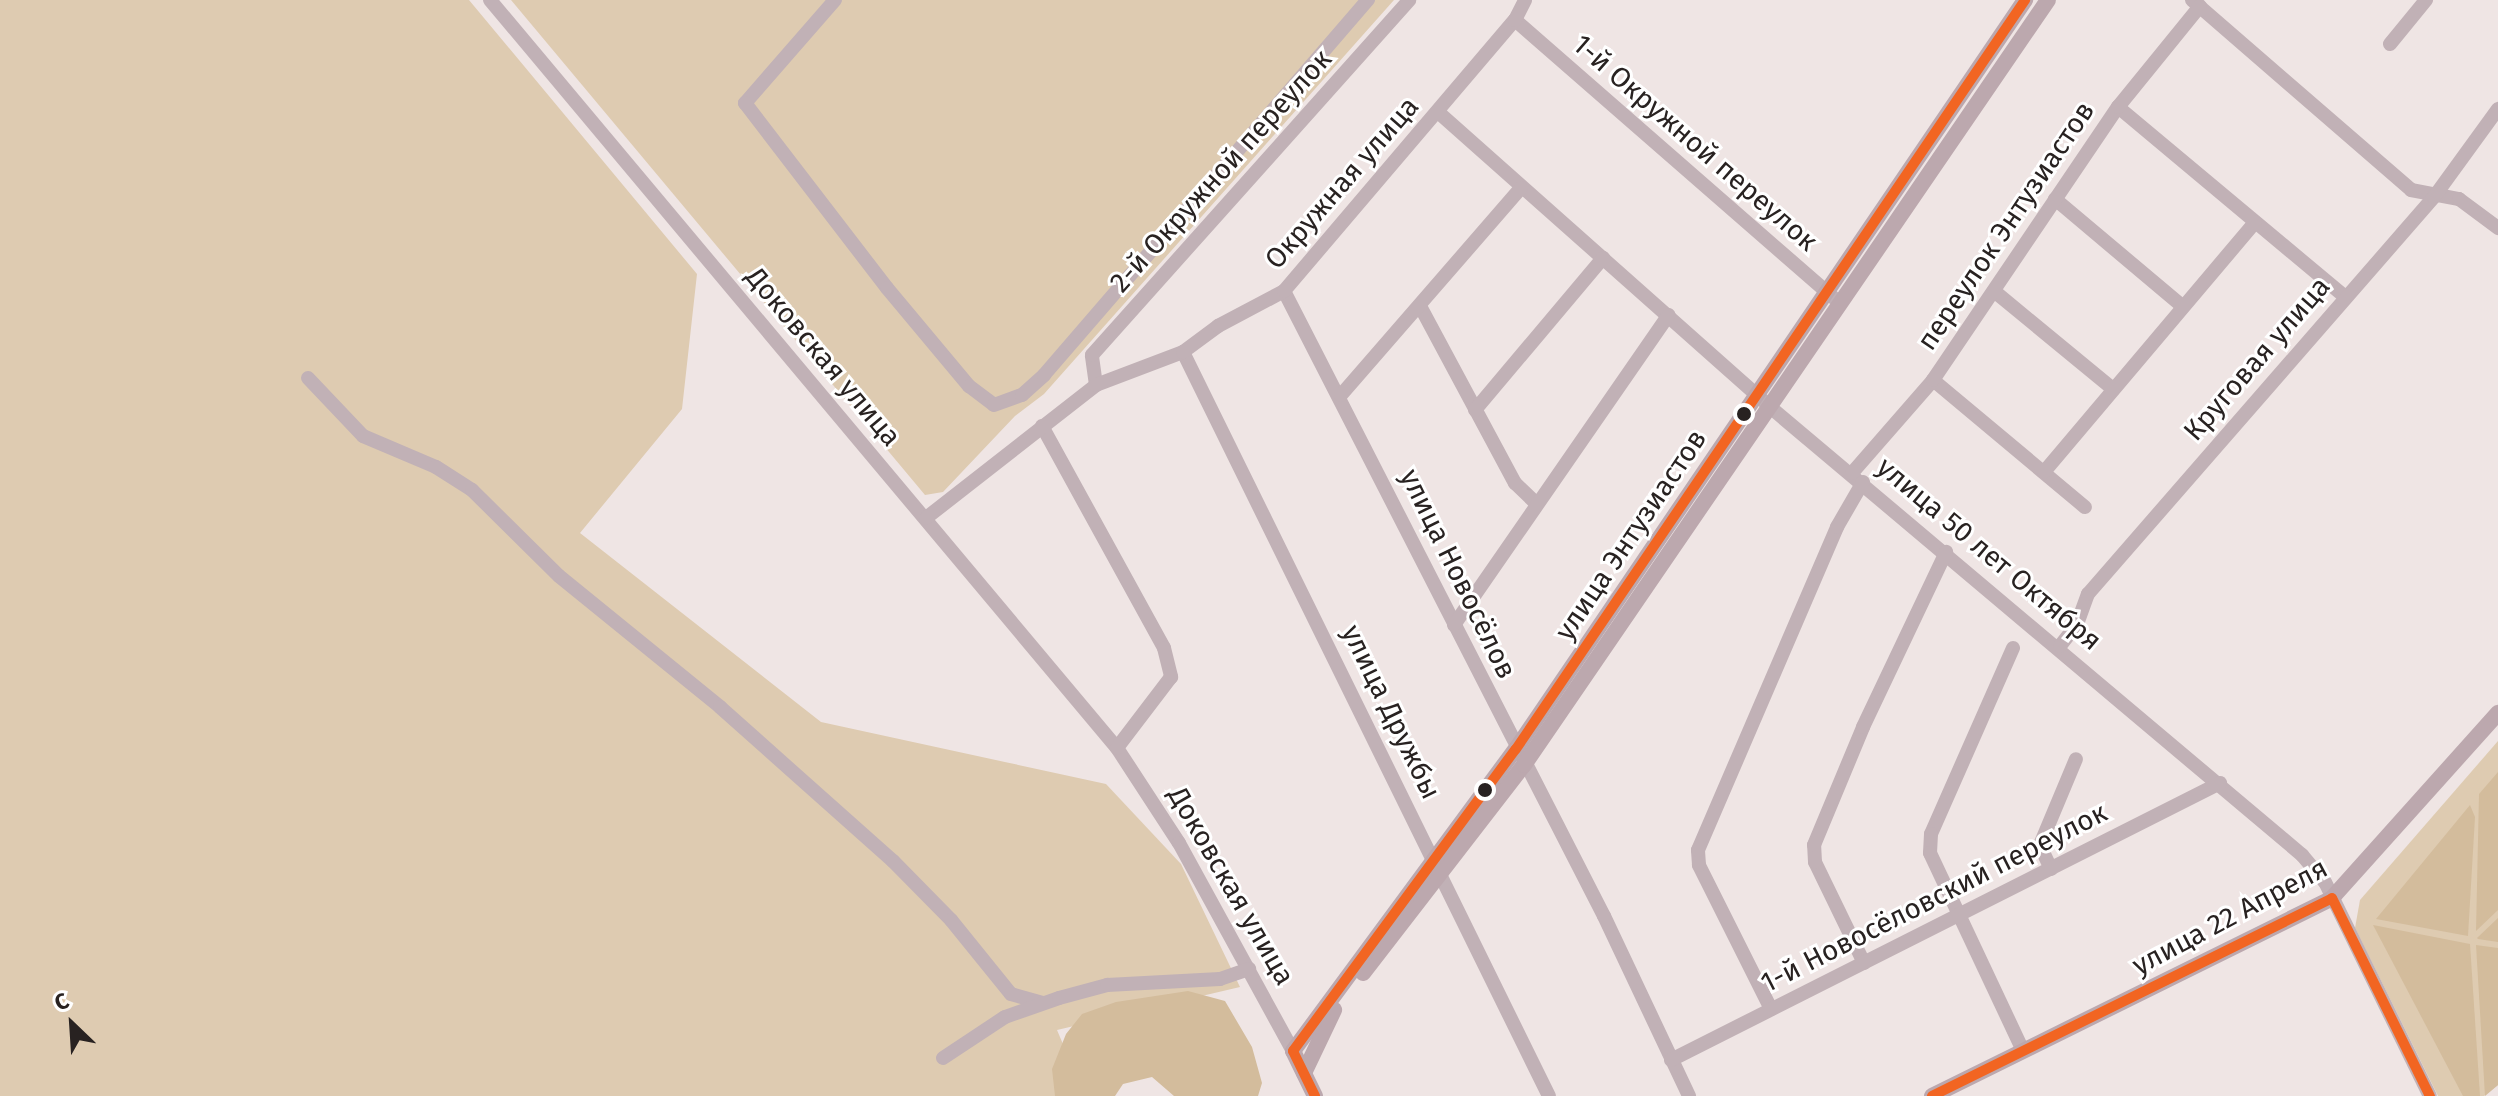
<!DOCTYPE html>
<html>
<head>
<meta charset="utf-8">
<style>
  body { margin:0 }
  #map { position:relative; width:2498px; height:1096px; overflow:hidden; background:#efe5e4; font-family:"Fira Sans",sans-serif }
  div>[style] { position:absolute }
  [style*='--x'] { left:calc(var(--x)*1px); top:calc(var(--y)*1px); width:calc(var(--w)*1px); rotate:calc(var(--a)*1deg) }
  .green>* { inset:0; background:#decbb1 }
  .forest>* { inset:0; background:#d3bc9c }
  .minor>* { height:14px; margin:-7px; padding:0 7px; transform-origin:7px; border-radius:7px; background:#c1b1b6 }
  .major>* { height:16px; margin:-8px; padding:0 8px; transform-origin:8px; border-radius:8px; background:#bca8ae }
  .bus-1>* { height:10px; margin:-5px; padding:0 5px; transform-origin:5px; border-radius:5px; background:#f26522 }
  .dots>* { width:22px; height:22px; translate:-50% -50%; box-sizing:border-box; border:4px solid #fff; border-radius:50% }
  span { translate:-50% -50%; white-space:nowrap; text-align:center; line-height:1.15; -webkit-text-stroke:6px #fff; paint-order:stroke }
  .street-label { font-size:28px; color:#282221 }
  .north { position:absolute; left:32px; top:984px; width:80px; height:80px; -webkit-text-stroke:6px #fff; paint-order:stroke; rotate:335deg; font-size:22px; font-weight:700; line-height:32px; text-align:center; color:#282221 }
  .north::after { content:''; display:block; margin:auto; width:28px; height:36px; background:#282221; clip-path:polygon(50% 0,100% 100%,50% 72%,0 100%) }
</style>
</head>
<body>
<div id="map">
  <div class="green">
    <i style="clip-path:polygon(0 0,469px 0,697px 274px,682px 409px,580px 533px,821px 722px,1106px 784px,1181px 864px,1240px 987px,1057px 1030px,1085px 1096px,0 1096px)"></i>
    <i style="clip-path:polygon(511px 0,1394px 0,1044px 394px,1015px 416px,943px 492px,925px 495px)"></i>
    <i style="clip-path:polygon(2498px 741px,2498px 1085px,2484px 1096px,2438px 1096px,2355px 928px,2360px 900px)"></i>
  </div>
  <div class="forest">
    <i style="clip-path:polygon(2498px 772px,2498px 910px,2476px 931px,2479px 794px)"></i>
    <i style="clip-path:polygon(2470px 805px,2475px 817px,2468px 936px,2376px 919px)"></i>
    <i style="clip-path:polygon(2498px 918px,2498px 942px,2478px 939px,2477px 938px)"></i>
    <i style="clip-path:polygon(2373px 925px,2470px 944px,2480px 1096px,2463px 1096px)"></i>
    <i style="clip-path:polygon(2476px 945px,2498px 948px,2498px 1085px,2485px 1096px)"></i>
    <i style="clip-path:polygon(1188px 991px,1225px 1001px,1252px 1047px,1262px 1083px,1258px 1096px,1174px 1096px,1152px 1077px,1123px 1084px,1115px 1096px,1055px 1096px,1052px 1069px,1066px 1034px,1082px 1014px,1116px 1002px)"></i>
  </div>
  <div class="minor">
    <i style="--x:490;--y:0;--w:976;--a:50.03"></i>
    <i style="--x:1117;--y:748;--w:113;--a:56.9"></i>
    <i style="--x:1179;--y:843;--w:237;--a:61.3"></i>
    <i style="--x:835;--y:0;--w:137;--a:131.1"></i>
    <i style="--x:745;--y:103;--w:233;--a:52.5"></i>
    <i style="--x:887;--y:288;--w:128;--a:50.1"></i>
    <i style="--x:969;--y:386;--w:31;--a:37"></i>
    <i style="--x:994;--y:405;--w:30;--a:-20"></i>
    <i style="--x:1022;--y:395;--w:30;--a:-42"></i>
    <i style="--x:1044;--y:375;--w:496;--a:-49.2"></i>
    <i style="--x:2192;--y:0;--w:290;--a:40.9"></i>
    <i style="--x:2411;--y:190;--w:49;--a:10.6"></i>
    <i style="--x:2459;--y:199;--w:49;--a:36.6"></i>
    <i style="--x:1515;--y:20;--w:423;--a:41.1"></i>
    <i style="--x:2390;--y:44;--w:57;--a:-50.7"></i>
    <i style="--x:2118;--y:107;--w:295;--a:39.9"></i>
    <i style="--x:1438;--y:112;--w:444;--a:41.6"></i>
    <i style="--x:1770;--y:407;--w:696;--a:40.1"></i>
    <i style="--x:2302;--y:855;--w:35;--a:50"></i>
    <i style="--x:2325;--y:882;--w:238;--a:63.9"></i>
    <i style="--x:2055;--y:199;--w:166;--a:40.1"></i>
    <i style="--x:1284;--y:291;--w:702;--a:62.89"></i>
    <i style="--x:1604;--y:916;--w:199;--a:64.7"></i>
    <i style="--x:1994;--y:291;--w:154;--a:39.5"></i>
    <i style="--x:1420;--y:306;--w:201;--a:61.8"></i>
    <i style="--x:1515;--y:483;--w:29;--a:44"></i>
    <i style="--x:1183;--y:352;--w:829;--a:63.81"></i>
    <i style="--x:308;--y:378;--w:80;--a:46.5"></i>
    <i style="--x:363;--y:436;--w:79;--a:23"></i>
    <i style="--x:436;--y:467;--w:43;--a:32.6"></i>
    <i style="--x:472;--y:490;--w:122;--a:44.7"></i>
    <i style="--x:559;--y:576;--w:208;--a:39.1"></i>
    <i style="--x:720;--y:707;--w:232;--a:41.7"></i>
    <i style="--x:893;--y:861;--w:83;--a:45.5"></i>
    <i style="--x:951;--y:920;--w:95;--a:51"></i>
    <i style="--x:1011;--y:994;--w:32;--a:16"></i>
    <i style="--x:1933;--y:380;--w:198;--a:39.9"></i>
    <i style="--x:1096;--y:385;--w:30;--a:-98"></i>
    <i style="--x:1092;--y:355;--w:476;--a:-48.2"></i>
    <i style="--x:1341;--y:395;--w:274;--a:-49"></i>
    <i style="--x:1475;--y:410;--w:199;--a:-49.9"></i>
    <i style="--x:1042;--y:426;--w:253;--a:61.2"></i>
    <i style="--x:1164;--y:648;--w:30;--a:76"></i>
    <i style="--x:1171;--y:677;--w:89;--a:127.3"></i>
    <i style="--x:2044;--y:472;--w:327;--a:-49.8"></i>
    <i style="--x:1852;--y:473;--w:123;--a:-48.9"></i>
    <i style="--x:1933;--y:380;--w:330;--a:-55.9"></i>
    <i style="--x:2118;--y:107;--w:130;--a:-50.9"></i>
    <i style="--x:926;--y:518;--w:216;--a:-38"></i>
    <i style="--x:1096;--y:385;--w:93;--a:-20.8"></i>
    <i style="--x:1183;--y:352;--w:44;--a:-36.6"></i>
    <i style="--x:1218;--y:326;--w:75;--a:-27.9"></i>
    <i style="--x:1284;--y:291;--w:356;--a:-49.6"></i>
    <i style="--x:1515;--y:20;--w:22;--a:-63"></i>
    <i style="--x:1454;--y:625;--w:377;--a:-55.3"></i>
    <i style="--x:2060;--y:646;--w:28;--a:-52"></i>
    <i style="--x:2077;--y:624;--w:32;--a:-70"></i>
    <i style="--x:2088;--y:594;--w:527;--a:-48.93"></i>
    <i style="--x:2434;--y:197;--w:109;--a:-54"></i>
    <i style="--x:2013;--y:648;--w:203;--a:113.8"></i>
    <i style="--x:1931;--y:834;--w:19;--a:93"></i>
    <i style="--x:1930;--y:853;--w:219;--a:64.8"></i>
    <i style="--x:2051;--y:869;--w:26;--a:-115"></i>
    <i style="--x:2040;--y:845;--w:93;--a:-67.3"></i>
    <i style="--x:1864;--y:963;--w:112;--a:-115.9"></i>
    <i style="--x:1815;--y:862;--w:17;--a:-93"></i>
    <i style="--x:1814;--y:845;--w:128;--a:-67.4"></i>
    <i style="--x:1863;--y:727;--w:194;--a:-64.6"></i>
    <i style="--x:1771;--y:1009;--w:161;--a:-116.6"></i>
    <i style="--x:1699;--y:865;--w:15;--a:-94"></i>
    <i style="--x:1698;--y:850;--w:352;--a:-66.7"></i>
    <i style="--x:1837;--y:527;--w:52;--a:-60"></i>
    <i style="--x:943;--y:1058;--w:74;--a:-33.5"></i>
    <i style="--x:1005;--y:1017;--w:57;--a:-19.4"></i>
    <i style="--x:1059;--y:998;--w:50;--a:-15.2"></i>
    <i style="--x:1107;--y:985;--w:113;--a:-3"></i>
    <i style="--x:1220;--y:979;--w:31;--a:-19"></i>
    <i style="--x:1671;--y:1060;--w:615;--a:-26.77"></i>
  </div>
  <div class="major">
    <i style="--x:1363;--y:973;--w:263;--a:-52.3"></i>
    <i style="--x:1524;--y:765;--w:927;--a:-55.59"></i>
    <i style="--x:1304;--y:1073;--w:70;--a:-64.5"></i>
    <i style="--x:1315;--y:1096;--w:50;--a:-116.1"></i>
    <i style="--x:1293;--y:1051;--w:375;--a:-53.6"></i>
    <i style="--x:1516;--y:749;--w:906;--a:-55.8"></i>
    <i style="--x:1932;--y:1096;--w:446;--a:-26.3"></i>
    <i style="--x:2332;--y:898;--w:249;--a:-48.1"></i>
  </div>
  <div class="bus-1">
    <i style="--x:2332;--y:898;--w:221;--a:63.7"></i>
    <i style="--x:1315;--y:1096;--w:50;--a:-116.1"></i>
    <i style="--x:1293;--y:1051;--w:375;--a:-53.6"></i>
    <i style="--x:1516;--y:749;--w:906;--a:-55.8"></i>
    <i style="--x:1932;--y:1096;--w:446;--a:-26.3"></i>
  </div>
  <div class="dots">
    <i style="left:1744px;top:414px;background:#282221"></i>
    <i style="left:1485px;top:790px;background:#282221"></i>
  </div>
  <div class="street-label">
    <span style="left:1695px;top:143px;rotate:41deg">1-й Окружной переулок</span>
    <span style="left:1221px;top:171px;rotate:-48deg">2-й Окружной переулок</span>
    <span style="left:1342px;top:183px;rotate:-49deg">Окружная улица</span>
    <span style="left:2006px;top:226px;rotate:-56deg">переулок Энтузиастов</span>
    <span style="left:823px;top:357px;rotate:50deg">Доковская улица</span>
    <span style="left:2257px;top:359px;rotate:-49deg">Круговая улица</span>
    <span style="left:1631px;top:535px;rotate:-56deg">улица Энтузиастов</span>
    <span style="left:1989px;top:554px;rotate:40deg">улица 50 лет Октября</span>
    <span style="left:1458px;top:574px;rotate:64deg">улица Новосёлов</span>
    <span style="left:1391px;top:712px;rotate:64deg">улица Дружбы</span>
    <span style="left:1231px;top:886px;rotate:60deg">Доковская улица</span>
    <span style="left:1934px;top:898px;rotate:-27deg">1-й Новосёловский переулок</span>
    <span style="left:2230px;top:917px;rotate:-28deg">улица 22 Апреля</span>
  </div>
  <div class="north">С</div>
</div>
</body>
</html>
